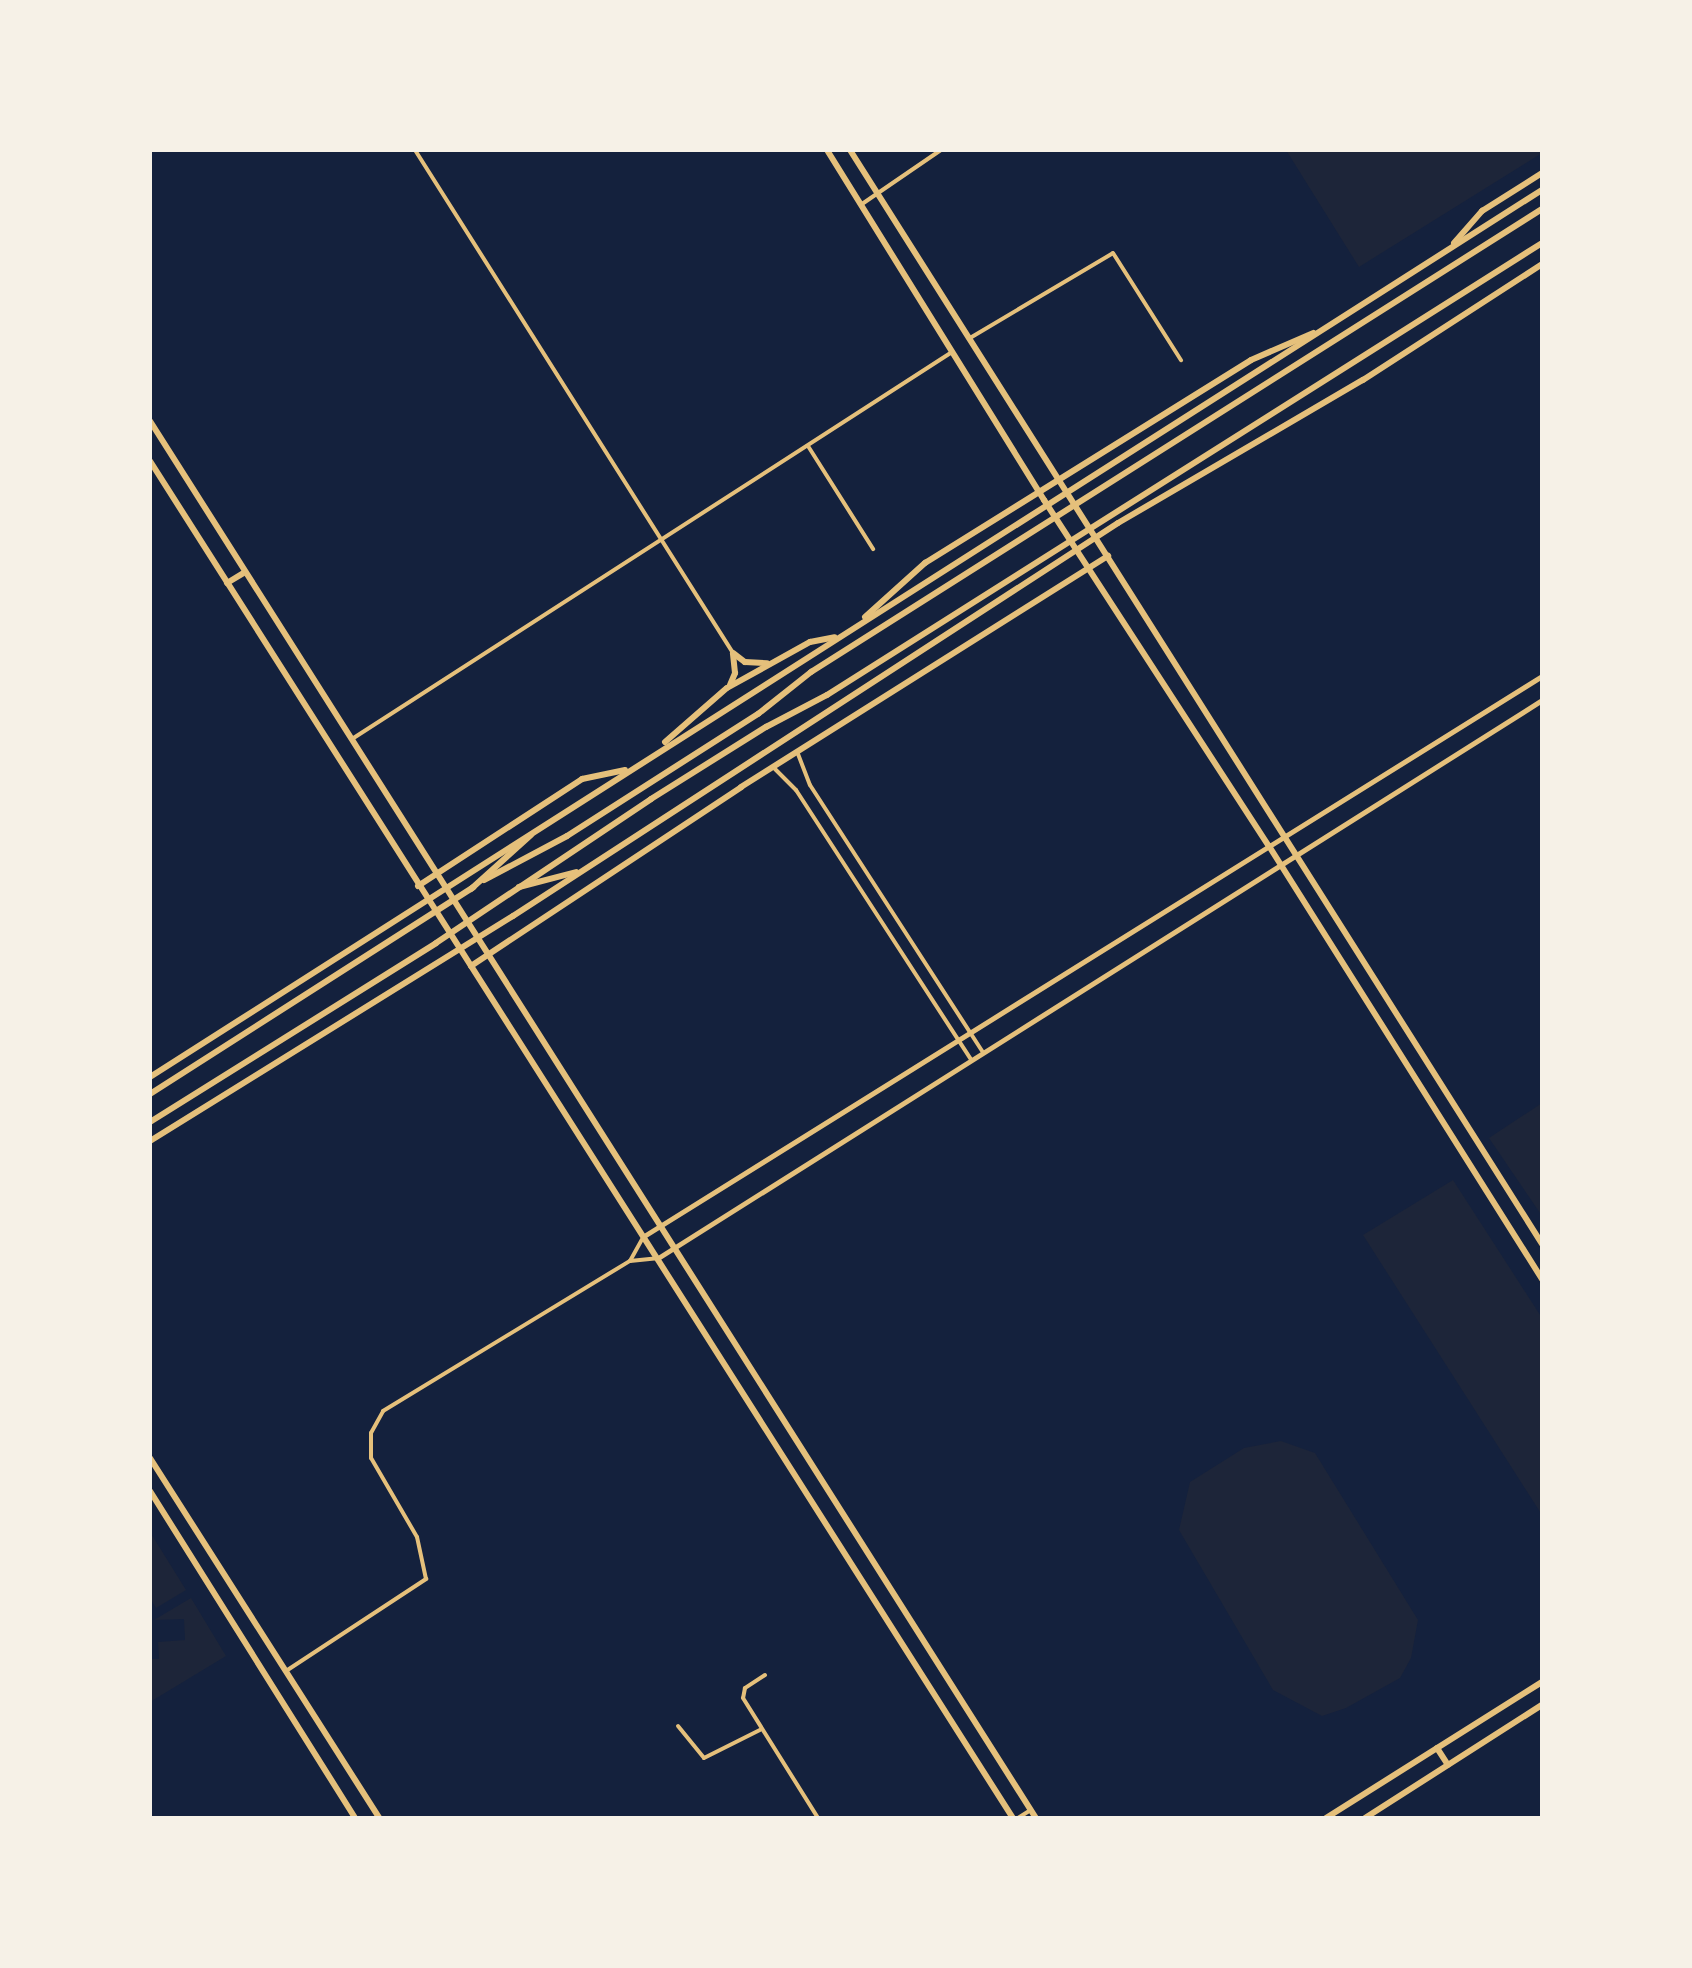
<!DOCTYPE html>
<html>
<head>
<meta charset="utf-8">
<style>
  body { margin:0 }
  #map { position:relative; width:1692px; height:1968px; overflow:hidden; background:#14213d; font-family:"Alegreya Sans",sans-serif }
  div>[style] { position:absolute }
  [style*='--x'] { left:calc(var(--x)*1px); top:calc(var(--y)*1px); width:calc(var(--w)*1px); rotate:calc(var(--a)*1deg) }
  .green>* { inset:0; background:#1d2539 }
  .minor>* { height:4px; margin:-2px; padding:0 2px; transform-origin:2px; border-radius:2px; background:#e5c07b }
  .tertiary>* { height:5px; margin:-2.5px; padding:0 2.5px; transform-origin:2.5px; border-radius:2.5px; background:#e5c07b }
  .secondary>* { height:6px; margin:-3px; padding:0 3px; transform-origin:3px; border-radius:3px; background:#e5c07b }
  .primary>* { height:6px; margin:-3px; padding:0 3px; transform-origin:3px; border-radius:3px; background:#e5c07b }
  span { translate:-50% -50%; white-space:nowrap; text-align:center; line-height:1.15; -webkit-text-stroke:10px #f6f1e7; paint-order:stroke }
  .frame { position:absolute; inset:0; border:152px solid #f6f1e7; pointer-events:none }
</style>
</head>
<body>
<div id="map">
  <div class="green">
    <i style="clip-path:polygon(1286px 150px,1542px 150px,1542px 153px,1359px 267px)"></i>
    <i style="clip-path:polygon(1542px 1103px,1542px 1216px,1489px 1138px)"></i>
    <i style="clip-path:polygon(1453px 1180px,1542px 1318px,1542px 1515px,1363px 1235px)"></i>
    <i style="clip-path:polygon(1281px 1441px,1315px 1453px,1418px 1620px,1411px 1658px,1400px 1678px,1346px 1708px,1322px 1716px,1273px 1690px,1179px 1530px,1190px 1482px,1244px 1448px)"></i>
    <i style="clip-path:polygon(150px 1532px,186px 1590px,156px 1608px,150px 1598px)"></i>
    <i style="clip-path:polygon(191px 1598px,226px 1656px,150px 1702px,150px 1659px,159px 1659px,158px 1642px,185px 1640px,184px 1619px,154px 1620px)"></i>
  </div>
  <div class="minor">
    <i style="--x:415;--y:150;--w:595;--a:57.7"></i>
    <i style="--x:862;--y:204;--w:96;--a:-34.4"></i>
    <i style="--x:970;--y:338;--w:166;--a:-30.7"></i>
    <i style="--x:1113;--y:253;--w:127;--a:57.6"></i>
    <i style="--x:808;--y:446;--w:122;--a:57.7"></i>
    <i style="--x:352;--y:739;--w:714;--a:-32.82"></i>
    <i style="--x:798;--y:754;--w:33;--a:69"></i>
    <i style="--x:810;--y:785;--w:318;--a:57.1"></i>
    <i style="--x:775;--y:769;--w:30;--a:45"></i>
    <i style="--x:796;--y:790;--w:320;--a:57"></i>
    <i style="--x:630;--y:1261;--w:25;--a:-61"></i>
    <i style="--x:286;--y:1671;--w:168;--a:-33.3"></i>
    <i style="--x:426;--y:1579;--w:43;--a:-102.1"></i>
    <i style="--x:417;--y:1537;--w:91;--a:-120.2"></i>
    <i style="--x:371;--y:1458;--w:25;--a:-90"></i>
    <i style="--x:371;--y:1433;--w:25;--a:-61"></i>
    <i style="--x:383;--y:1411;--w:289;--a:-31.3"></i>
    <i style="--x:630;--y:1261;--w:27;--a:-6"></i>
    <i style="--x:765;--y:1675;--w:24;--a:147"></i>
    <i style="--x:745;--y:1688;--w:10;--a:101"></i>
    <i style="--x:743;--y:1698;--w:142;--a:58"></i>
    <i style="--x:678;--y:1726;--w:41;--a:50.9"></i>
    <i style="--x:704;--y:1758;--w:63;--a:-26.6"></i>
    <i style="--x:1018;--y:1818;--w:15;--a:-32"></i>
  </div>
  <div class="tertiary">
    <i style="--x:644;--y:1236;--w:1058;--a:-31.95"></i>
    <i style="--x:658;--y:1258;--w:1045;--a:-32.26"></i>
  </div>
  <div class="secondary">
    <i style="--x:827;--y:150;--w:412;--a:58.2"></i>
    <i style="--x:1044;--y:500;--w:413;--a:57"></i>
    <i style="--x:1269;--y:846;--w:512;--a:57.77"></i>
    <i style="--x:850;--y:150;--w:1294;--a:57.68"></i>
    <i style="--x:150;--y:421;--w:1654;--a:57.62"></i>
    <i style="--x:150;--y:461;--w:1608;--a:57.55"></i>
    <i style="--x:227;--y:583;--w:21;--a:-31"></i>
    <i style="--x:484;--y:880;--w:94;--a:-27.9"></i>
    <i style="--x:567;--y:836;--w:227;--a:-32.6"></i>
    <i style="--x:758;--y:714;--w:68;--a:-38.4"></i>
    <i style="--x:811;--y:672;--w:865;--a:-32.35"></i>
    <i style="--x:150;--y:1094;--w:384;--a:-32.6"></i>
    <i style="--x:150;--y:1122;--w:337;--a:-32"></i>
    <i style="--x:436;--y:943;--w:259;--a:-33.8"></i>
    <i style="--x:651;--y:799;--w:136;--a:-32.1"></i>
    <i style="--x:766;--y:727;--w:69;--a:-27.7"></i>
    <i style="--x:827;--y:695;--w:846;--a:-32.3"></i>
    <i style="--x:150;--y:1458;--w:427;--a:57.5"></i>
    <i style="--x:150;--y:1491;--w:386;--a:57.9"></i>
    <i style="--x:1437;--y:1748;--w:20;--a:57"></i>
    <i style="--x:1326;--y:1818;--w:255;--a:-32.2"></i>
    <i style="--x:1365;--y:1818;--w:210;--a:-32.6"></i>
  </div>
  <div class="primary">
    <i style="--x:1454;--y:243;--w:43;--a:-48.8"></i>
    <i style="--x:1482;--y:211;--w:71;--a:-32.3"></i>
    <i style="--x:865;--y:617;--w:81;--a:-42"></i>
    <i style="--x:925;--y:563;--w:384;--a:-31.9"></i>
    <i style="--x:1251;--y:360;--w:68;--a:-23.5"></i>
    <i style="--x:733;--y:653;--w:15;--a:37"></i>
    <i style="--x:745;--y:662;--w:22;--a:3"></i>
    <i style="--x:730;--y:685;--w:13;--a:-67"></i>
    <i style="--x:735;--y:673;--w:19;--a:-96"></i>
    <i style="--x:665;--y:742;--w:82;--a:-41.1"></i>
    <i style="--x:727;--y:688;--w:95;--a:-29"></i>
    <i style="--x:810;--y:642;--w:25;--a:-11"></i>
    <i style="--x:418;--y:886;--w:196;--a:-33.1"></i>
    <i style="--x:582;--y:779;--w:44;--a:-11.8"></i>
    <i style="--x:519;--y:887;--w:59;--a:-14.7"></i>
    <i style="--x:471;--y:889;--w:81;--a:-42"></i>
    <i style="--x:471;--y:966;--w:324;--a:-33.5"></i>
    <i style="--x:741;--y:787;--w:434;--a:-32.2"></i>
    <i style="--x:150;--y:1077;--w:1651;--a:-32.51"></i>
    <i style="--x:150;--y:1141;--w:427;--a:-31.8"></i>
    <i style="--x:513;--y:916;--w:721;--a:-33.01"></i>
    <i style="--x:1118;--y:523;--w:284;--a:-30.3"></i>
    <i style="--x:1363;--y:380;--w:213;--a:-32.9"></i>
  </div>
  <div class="frame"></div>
</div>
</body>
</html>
